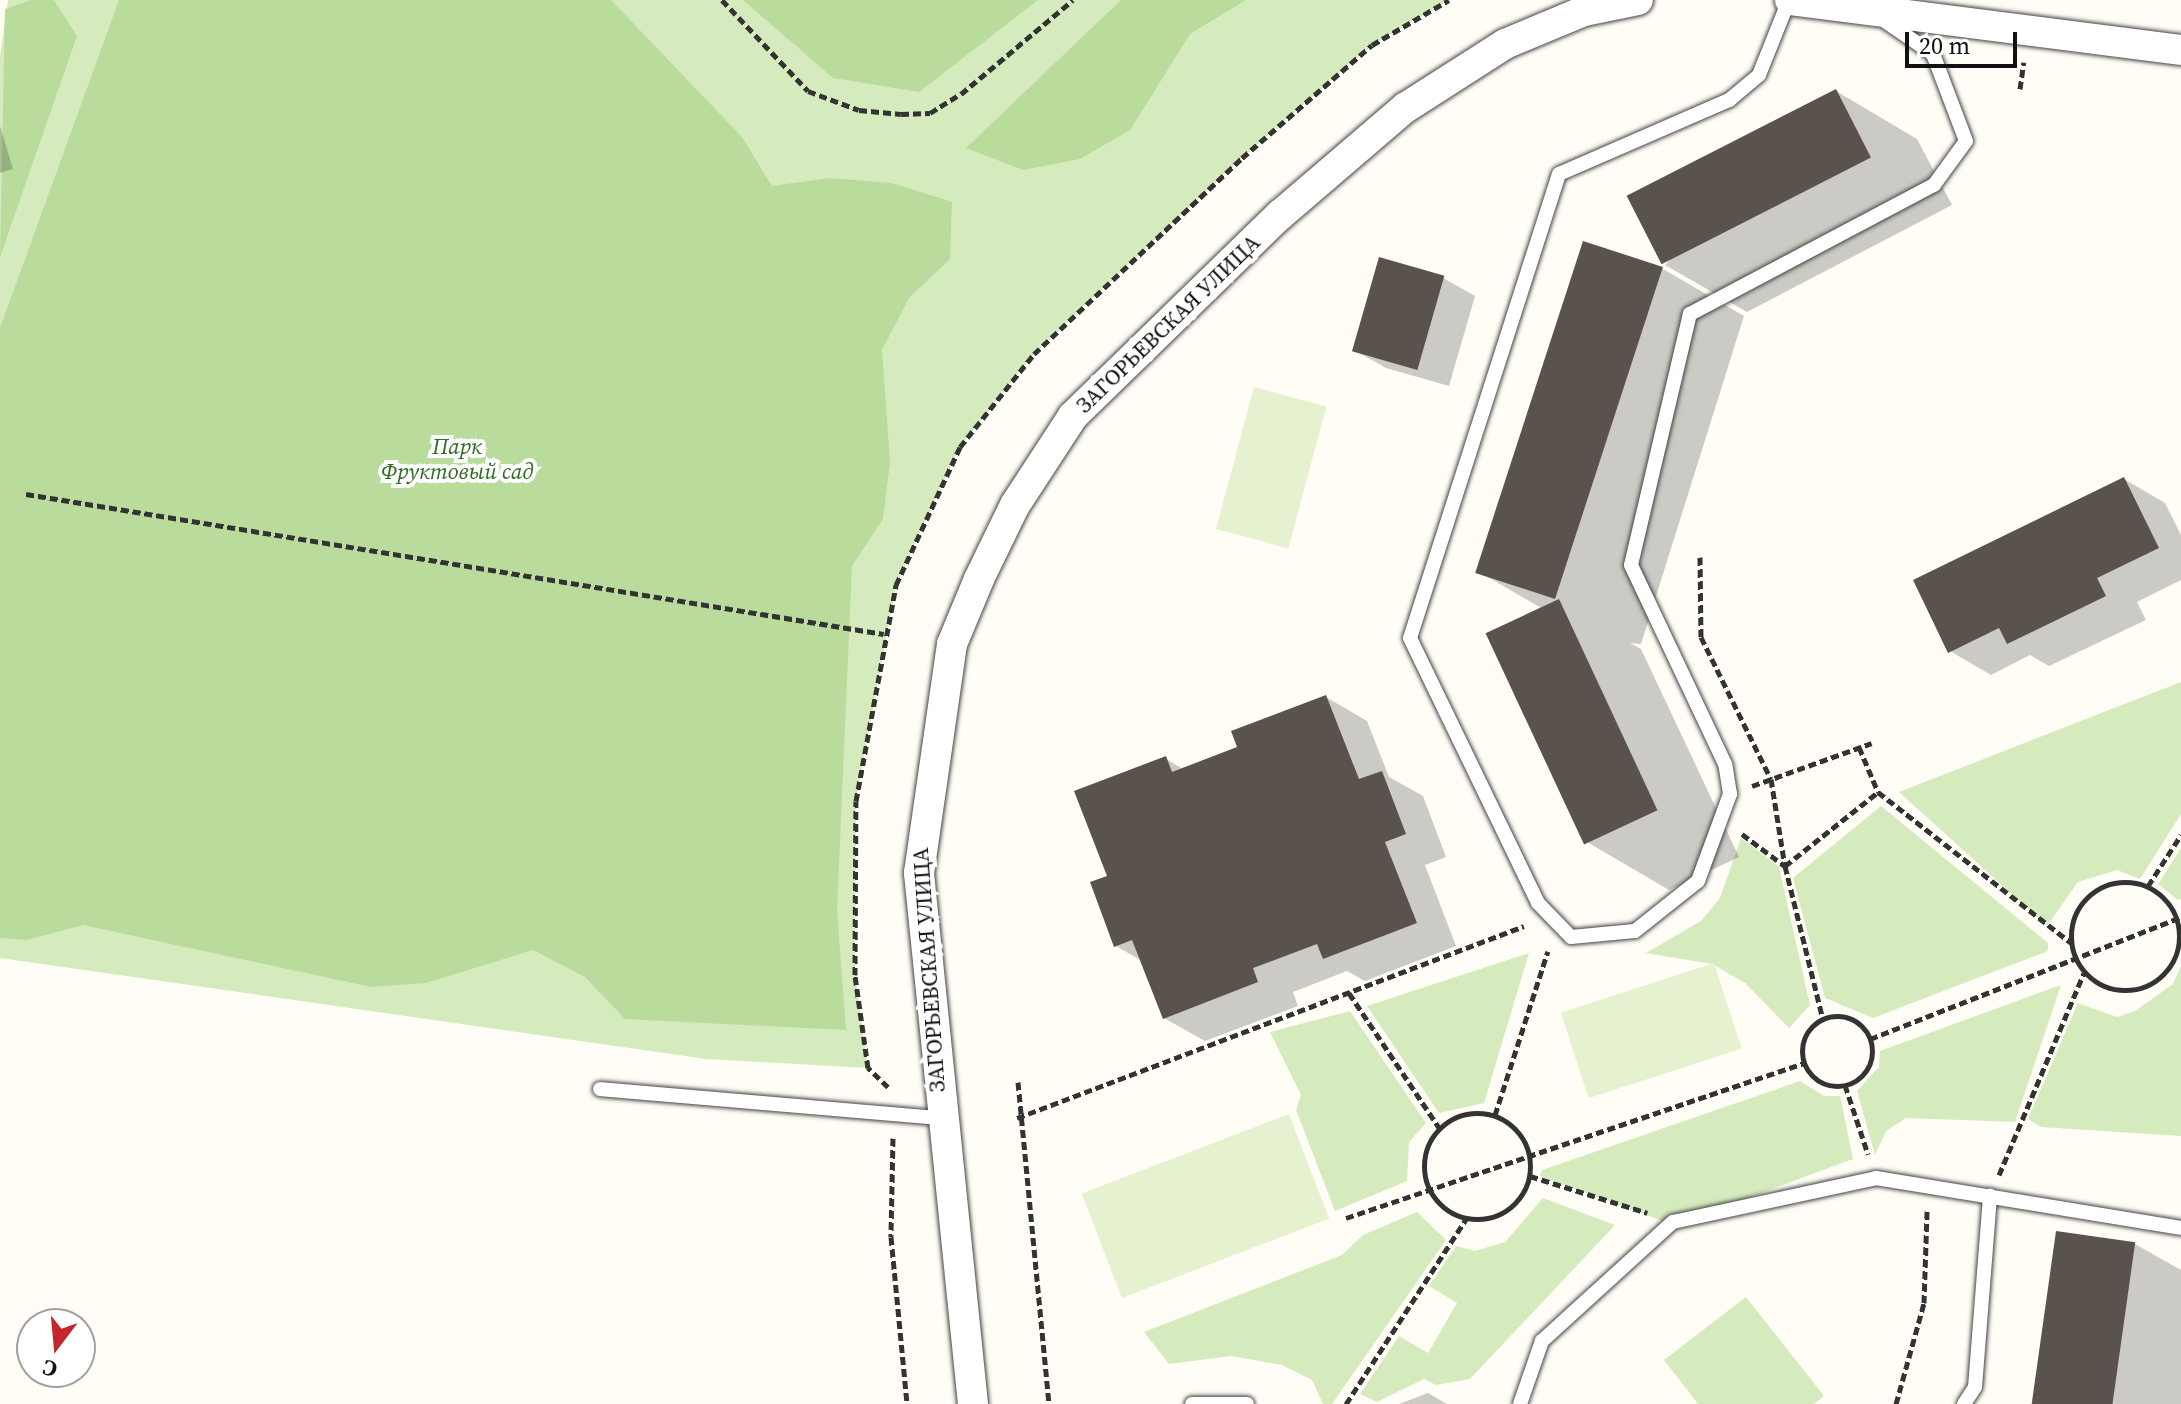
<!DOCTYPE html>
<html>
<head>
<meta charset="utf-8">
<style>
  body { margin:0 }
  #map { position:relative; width:2181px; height:1404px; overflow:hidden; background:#fffdf5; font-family:"Source Serif 4",serif }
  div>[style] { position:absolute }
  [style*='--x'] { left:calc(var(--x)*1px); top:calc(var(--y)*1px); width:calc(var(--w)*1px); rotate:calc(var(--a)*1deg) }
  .green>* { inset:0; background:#d5ebbd }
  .forest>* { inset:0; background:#b9dc9c }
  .pitch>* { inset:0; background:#e6f2cf; transform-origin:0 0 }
  .shadow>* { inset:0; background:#0003 }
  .building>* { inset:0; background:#5a524d; transform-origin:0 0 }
  .path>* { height:5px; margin-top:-2.5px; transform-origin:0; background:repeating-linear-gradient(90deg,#333 0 8px,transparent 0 12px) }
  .path>.ring { margin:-2.5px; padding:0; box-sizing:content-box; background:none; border:5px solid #333; border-radius:50% }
  .roads { filter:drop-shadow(0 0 2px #444) drop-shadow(0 0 2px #444) }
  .lane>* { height:14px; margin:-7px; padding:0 7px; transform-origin:7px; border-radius:7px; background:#fff }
  .street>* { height:30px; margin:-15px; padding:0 15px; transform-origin:15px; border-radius:15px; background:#fff }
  span { translate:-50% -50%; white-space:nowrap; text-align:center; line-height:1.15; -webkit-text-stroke:8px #fff; paint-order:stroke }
  .street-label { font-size:22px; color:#111 }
  .park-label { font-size:22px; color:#2f6b1f; font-style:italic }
  .north { position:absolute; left:16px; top:1308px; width:80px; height:80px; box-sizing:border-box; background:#fff; border:2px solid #a0a0a0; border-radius:50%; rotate:196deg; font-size:22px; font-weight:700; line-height:32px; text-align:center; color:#111 }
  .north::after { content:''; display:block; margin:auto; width:28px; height:36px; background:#c4262e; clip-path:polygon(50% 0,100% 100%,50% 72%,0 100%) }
  .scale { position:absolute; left:1905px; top:32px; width:112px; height:36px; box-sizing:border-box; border:4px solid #111; border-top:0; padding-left:10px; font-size:24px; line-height:28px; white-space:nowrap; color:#111; -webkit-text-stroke:6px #fff; paint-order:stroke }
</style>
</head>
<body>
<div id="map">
  <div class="green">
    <i style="clip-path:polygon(8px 0,1449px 0,1372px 45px,1242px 158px,1034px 354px,960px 447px,896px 585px,856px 801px,855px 974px,868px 1068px,706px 1059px,0 958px,0 56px)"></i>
    <i style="clip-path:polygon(2181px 682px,2181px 814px,2140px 879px,2117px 870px,2078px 882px,2047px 926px,1899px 792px)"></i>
    <i style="clip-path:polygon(1881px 806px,2048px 943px,2048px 951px,1873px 1018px,1825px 998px,1793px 878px)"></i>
    <i style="clip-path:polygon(1741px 838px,1779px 867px,1810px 1005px,1789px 1028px,1745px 983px,1712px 964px,1646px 953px,1701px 921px,1720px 898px)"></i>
    <i style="clip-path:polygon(2181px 848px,2181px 899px,2178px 900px,2158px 884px)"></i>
    <i style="clip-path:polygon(1529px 953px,1484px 1103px,1439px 1113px,1367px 1006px)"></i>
    <i style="clip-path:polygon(2181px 966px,2181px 1136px,2041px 1127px,2028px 1119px,2078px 1003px,2117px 1017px,2135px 1011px,2173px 984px)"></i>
    <i style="clip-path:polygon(2061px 985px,2015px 1122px,1906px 1118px,1886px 1131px,1875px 1155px,1857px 1091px,1879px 1067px,1880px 1051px)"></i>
    <i style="clip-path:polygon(1350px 1011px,1426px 1123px,1409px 1142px,1407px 1181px,1335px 1211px,1296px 1110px,1301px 1095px,1270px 1032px)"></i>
    <i style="clip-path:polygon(1800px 1081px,1824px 1096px,1840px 1096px,1853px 1159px,1674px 1225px,1540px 1176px,1542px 1170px)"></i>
    <i style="clip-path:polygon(1543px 1198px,1615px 1225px,1470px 1379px,1436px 1385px,1424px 1379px,1377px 1402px,1360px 1394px,1399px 1336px,1428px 1353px,1457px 1303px,1429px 1286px,1456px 1246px,1475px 1251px,1505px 1242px)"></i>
    <i style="clip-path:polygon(1417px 1212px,1446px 1240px,1332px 1404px,1323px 1404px,1312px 1380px,1282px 1365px,1231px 1356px,1169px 1364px,1144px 1332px,1342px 1255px,1363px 1235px)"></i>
    <i style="clip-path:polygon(1746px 1297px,1824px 1396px,1814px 1404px,1698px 1404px,1664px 1360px)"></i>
  </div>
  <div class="forest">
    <i style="clip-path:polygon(31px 0,54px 0,77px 36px,0 257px,5px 9px)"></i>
    <i style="clip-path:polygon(119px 0,611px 0,742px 137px,772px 186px,830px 178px,892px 183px,952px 202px,950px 259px,909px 298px,882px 350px,890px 462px,883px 519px,852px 566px,837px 910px,846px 1030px,625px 1019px,585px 977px,533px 950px,426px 983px,371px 987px,83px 925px,27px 940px,0 938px,0 328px)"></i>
    <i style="clip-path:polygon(743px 0,1038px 0,919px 92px,833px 78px)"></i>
    <i style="clip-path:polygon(1121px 0,1246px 0,1190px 34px,1130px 130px,1080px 159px,1023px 170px,966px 148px)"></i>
  </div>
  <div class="pitch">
    <i style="left:1254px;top:387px;width:75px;height:147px;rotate:15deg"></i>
    <i style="left:1714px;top:963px;width:90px;height:161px;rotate:72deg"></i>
    <i style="left:1289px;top:1114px;width:112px;height:222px;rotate:69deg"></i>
  </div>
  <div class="shadow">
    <i style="clip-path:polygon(1836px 91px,1917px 139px,1952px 205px,1747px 312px,1665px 265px)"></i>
    <i style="clip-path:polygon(0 126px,13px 169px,0 173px)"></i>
    <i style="clip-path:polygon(1585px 244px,1663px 269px,1744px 316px,1641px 644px,1630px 643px,1641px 649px,1739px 857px,1669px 890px,1587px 842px,1543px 609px,1481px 573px)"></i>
    <i style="clip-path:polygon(1443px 278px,1475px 296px,1449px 386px,1386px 368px,1354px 350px)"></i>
    <i style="clip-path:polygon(2124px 479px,2165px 503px,2181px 535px,2181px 580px,2137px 602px,2146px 620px,2049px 666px,2030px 655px,1991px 675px,1950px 651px)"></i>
    <i style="clip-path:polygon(1326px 697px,1367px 721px,1389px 777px,1423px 796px,1446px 857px,1425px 865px,1456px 946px,1365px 981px,1347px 971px,1293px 992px,1298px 1006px,1205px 1041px,1164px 1018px,1142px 961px,1116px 946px,1110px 877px,1166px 759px,1185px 770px,1240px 748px)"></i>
    <i style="clip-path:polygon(2057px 1233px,2135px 1244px,2181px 1270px,2181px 1404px,2033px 1404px)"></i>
    <i style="clip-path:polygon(1428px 1393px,1447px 1404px,1399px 1404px)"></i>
  </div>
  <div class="building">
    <i style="left:1836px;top:89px;width:77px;height:235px;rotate:63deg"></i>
    <i style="left:1583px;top:241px;width:84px;height:349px;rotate:18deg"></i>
    <i style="left:1379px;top:257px;width:68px;height:98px;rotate:16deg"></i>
    <i style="clip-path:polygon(2124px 477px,2159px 548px,2097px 578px,2106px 596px,2007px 644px,1999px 628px,1948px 653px,1913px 580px)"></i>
    <i style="left:1559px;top:599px;width:233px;height:81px;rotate:65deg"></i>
    <i style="clip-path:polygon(1326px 695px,1359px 779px,1382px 771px,1406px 834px,1385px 842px,1417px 923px,1323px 959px,1317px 944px,1253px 968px,1258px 982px,1163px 1019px,1132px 940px,1114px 947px,1090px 882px,1107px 876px,1074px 791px,1166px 756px,1172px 772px,1237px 747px,1231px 731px)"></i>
    <i style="left:2056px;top:1231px;width:80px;height:175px;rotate:8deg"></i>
  </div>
  <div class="path">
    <i style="--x:722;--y:0;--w:125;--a:46.6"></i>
    <i style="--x:808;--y:91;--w:54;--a:20.4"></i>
    <i style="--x:859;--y:110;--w:42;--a:5.4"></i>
    <i style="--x:901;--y:114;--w:29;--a:-2"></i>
    <i style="--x:930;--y:113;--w:36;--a:-32"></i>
    <i style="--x:961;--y:94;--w:146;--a:-40"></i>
    <i style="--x:2020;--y:89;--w:27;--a:-82"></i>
    <i style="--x:26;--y:494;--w:869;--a:9.27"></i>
    <i style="--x:1700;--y:557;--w:80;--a:89.3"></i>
    <i style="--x:1701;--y:637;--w:158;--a:63.8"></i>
    <i style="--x:1771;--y:779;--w:88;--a:80.9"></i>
    <i style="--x:1785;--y:866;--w:119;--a:-38.5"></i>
    <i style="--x:1859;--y:747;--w:49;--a:67.1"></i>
    <i style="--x:1878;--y:792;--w:245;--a:38"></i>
    <i style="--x:1752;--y:786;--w:127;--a:-19.7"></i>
    <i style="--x:1742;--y:834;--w:54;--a:36.7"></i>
    <i style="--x:1785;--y:866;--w:158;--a:76.1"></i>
    <i class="ring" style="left:2071px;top:882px;width:103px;height:103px"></i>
    <i style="--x:2148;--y:886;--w:61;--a:-57.1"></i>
    <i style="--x:1349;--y:993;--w:164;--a:56.2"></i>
    <i class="ring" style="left:1802px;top:1016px;width:65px;height:65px"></i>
    <i style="--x:1870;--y:1039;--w:334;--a:-21.4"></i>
    <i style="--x:1018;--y:1082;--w:323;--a:84.5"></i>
    <i style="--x:1845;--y:1085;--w:73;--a:71.6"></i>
    <i style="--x:888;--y:1087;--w:28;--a:-136"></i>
    <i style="--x:868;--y:1068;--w:94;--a:-98"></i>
    <i style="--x:855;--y:975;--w:174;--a:-89.7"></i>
    <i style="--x:856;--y:801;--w:220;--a:-79.5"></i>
    <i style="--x:896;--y:585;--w:152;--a:-65.1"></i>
    <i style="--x:960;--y:447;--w:119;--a:-51.5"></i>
    <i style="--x:1034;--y:354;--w:286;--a:-43.3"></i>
    <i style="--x:1242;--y:158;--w:172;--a:-41"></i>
    <i style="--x:1372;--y:45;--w:89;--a:-30.3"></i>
    <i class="ring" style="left:1424px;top:1113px;width:101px;height:101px"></i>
    <i style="--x:1495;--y:1115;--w:172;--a:-72.1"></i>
    <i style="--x:1017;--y:1118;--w:542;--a:-20.74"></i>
    <i style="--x:893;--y:1138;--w:99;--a:91.2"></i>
    <i style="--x:891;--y:1237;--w:168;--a:84.5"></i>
    <i style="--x:1999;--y:1175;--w:219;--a:-67.2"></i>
    <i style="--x:1530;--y:1176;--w:123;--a:17.5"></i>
    <i style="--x:1346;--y:1218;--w:484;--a:-18.7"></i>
    <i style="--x:1346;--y:1404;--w:221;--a:-57"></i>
    <i style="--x:1896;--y:1404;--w:105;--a:-74.5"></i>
    <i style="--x:1924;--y:1303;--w:92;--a:-88.1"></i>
  </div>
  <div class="roads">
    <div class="lane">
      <i style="--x:1789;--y:0;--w:81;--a:111.8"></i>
      <i style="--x:1759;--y:75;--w:39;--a:140"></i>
      <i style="--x:1729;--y:100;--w:185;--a:156.5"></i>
      <i style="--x:1559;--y:174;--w:487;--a:107.8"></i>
      <i style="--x:1410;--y:638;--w:294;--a:64.2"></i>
      <i style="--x:1538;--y:903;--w:47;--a:45.9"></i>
      <i style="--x:1571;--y:937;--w:64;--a:-5.4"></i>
      <i style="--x:1635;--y:931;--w:80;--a:-38.4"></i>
      <i style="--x:1698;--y:881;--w:93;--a:-69.8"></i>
      <i style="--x:1730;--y:794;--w:30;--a:-99"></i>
      <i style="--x:1725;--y:764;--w:220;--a:-115.3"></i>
      <i style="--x:1631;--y:565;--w:258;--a:-76.8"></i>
      <i style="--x:1690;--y:314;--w:276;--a:-27.9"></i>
      <i style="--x:1934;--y:185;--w:54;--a:-54"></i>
      <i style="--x:1966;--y:141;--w:93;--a:-110.8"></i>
      <i style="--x:1933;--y:54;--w:62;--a:-145.5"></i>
      <i style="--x:600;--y:1089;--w:340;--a:4.9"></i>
      <i style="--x:1192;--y:1404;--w:55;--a:0"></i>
      <i style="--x:1520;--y:1404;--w:67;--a:-70.8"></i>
      <i style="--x:1542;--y:1341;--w:177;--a:-42.3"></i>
      <i style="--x:1673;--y:1222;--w:208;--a:-12.2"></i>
      <i style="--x:1876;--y:1178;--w:309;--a:9.3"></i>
      <i style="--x:1964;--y:1404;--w:20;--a:-57"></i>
      <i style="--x:1975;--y:1387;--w:192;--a:-85.5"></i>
    </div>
    <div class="street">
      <i style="--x:1790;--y:0;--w:394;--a:7.3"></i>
      <i style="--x:973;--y:1404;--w:534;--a:-95.81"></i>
      <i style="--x:919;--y:873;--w:231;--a:-81.8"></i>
      <i style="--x:952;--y:644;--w:70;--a:-67.4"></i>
      <i style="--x:979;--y:579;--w:82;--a:-64.1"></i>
      <i style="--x:1015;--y:505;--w:106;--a:-56.9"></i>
      <i style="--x:1073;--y:416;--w:289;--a:-44.2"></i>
      <i style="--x:1280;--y:215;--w:165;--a:-40.6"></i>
      <i style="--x:1405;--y:108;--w:119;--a:-32.6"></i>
      <i style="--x:1505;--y:44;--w:86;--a:-22.7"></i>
      <i style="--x:1584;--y:11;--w:55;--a:-11.5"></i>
    </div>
  </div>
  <div class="street-label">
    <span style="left:1168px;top:324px;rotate:-44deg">ЗАГОРЬЕВСКАЯ УЛИЦА</span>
    <span style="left:929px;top:970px;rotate:-94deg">ЗАГОРЬЕВСКАЯ УЛИЦА</span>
  </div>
  <div class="park-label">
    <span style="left:457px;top:459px">Парк<br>Фруктовый сад</span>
  </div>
  <div class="north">С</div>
  <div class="scale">20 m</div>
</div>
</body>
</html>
